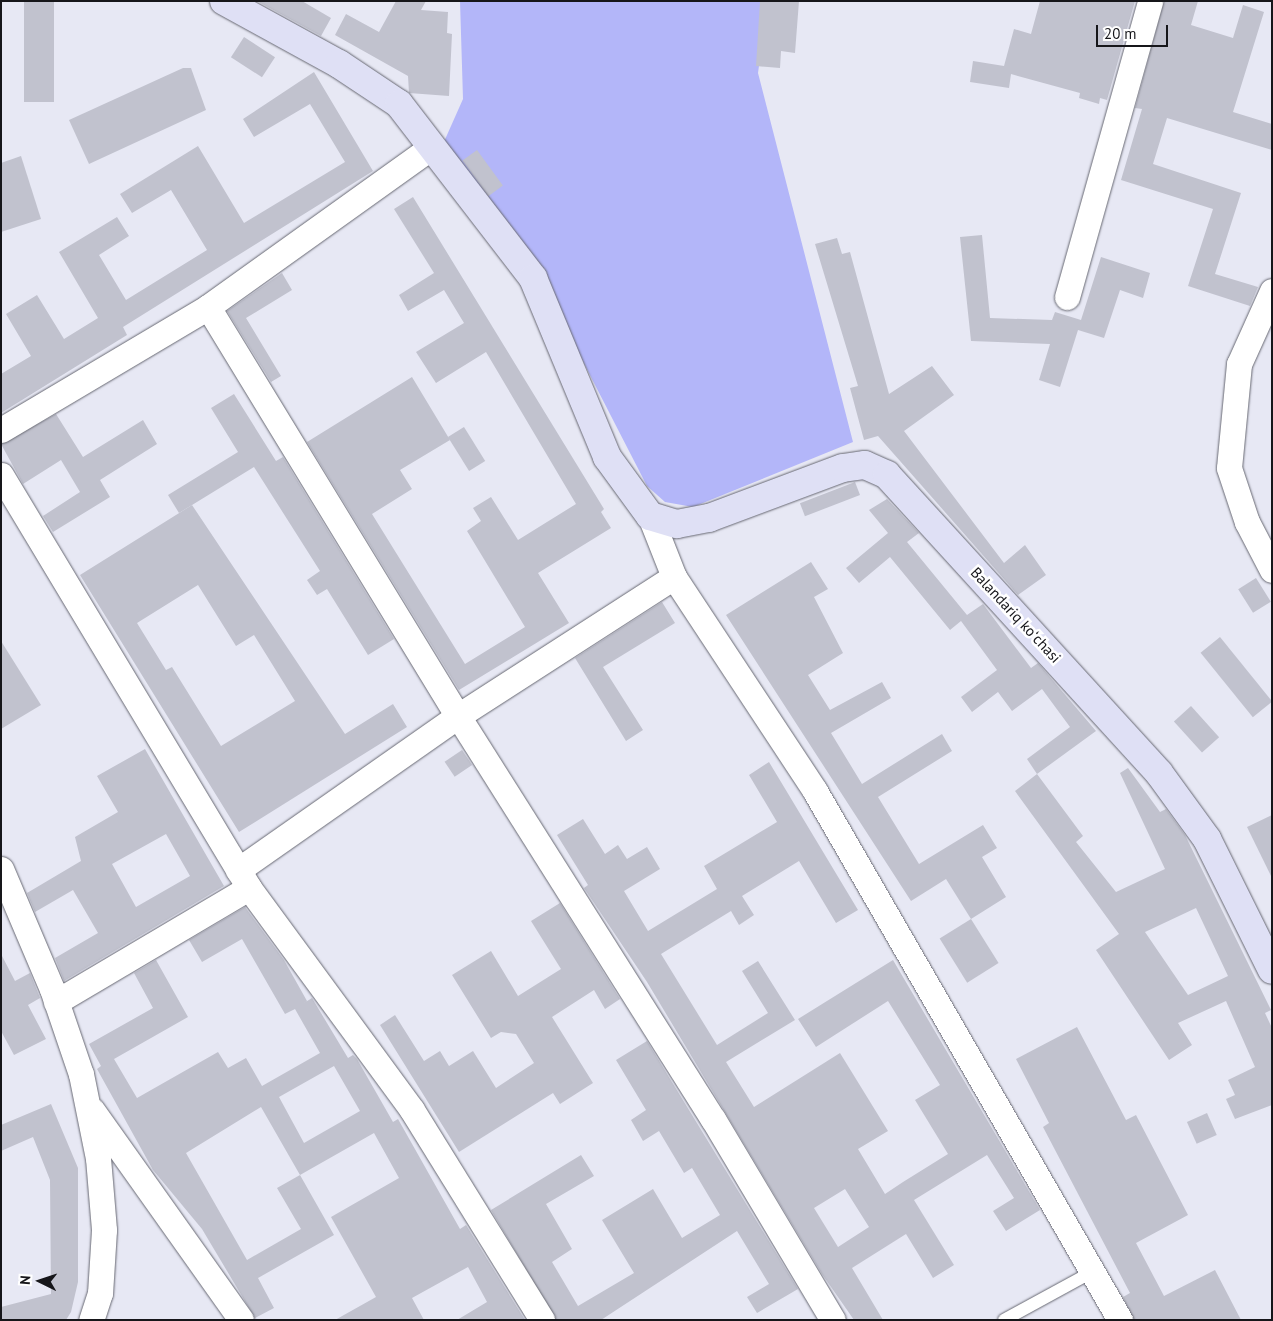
<!DOCTYPE html>
<html>
<head>
<meta charset="utf-8">
<style>
  body { margin:0 }
  #map { position:relative; width:1273px; height:1321px; overflow:hidden; background:#e7e8f4; font-family:"PT Sans",sans-serif }
  div>[style] { position:absolute }
  [style*='--x'] { left:calc(var(--x)*1px); top:calc(var(--y)*1px); width:calc(var(--w)*1px); rotate:calc(var(--a)*1deg) }
  .green>* { inset:0; background:#b3b6f9 }
  .building>* { inset:0; background:#c1c2ce; transform-origin:0 0 }
  .roads { filter:drop-shadow(0 0 1px #676872) drop-shadow(0 0 1px #676872) }
  .lane>* { height:12px; margin:-6px; padding:0 6px; transform-origin:6px; border-radius:6px; background:#fff }
  .street>* { height:25px; margin:-12.5px; padding:0 12.5px; transform-origin:12.5px; border-radius:12.5px; background:#fff }
  .secondary>* { height:28px; margin:-14px; padding:0 14px; transform-origin:14px; border-radius:14px; background:#dfe0f5 }
  span { translate:-50% -50%; white-space:nowrap; text-align:center; line-height:1.15; -webkit-text-stroke:5px #fff; paint-order:stroke }
  .street-label { font-size:15px; color:#16161a }
  .frame { position:absolute; inset:0; border:2px solid #16161a; pointer-events:none }
  .north { position:absolute; left:15px; top:1256px; width:50px; height:50px; -webkit-text-stroke:4px #fff; paint-order:stroke; rotate:274deg; font-size:14px; font-weight:700; line-height:20px; text-align:center; color:#16161a }
  .north::after { content:''; display:block; margin:auto; width:18px; height:22px; background:#16161a; clip-path:polygon(50% 0,100% 100%,50% 72%,0 100%) }
  .scale { position:absolute; left:1096px; top:25px; width:72px; height:22px; box-sizing:border-box; border:2px solid #16161a; border-top:0; padding-left:6px; font-size:15px; line-height:18px; white-space:nowrap; color:#16161a; -webkit-text-stroke:4px #fff; paint-order:stroke }
</style>
</head>
<body>
<div id="map">
  <div class="green">
    <i style="clip-path:polygon(460px 1px,768px 1px,758px 73px,853px 442px,693px 507px,665px 502px,647px 486px,540px 278px,443px 144px,463px 99px)"></i>
  </div>
  <div class="building">
    <i style="left:24px;top:1px;width:30px;height:101px"></i>
    <i style="clip-path:polygon(257px 1px,302px 1px,331px 18px,321px 36px)"></i>
    <i style="clip-path:polygon(396px 1px,426px 1px,421px 10px,448px 12px,447px 33px,452px 34px,449px 96px,409px 93px,408px 76px,335px 35px,346px 14px,379px 32px)"></i>
    <i style="clip-path:polygon(760px 1px,799px 1px,795px 53px,781px 51px,780px 68px,756px 66px)"></i>
    <i style="clip-path:polygon(1040px 1px,1135px 1px,1107px 100px,1100px 98px,1099px 104px,1079px 98px,1080px 93px,1011px 74px,1009px 88px,970px 82px,973px 61px,1004px 66px,1014px 29px,1031px 34px)"></i>
    <i style="clip-path:polygon(1164px 1px,1198px 1px,1191px 25px,1233px 38px,1243px 5px,1264px 12px,1233px 112px,1272px 124px,1272px 150px,1167px 118px,1153px 164px,1241px 193px,1215px 274px,1258px 287px,1250px 306px,1188px 286px,1213px 209px,1121px 180px,1142px 109px,1135px 108px)"></i>
    <i style="left:244px;top:37px;width:37px;height:24px;rotate:33deg"></i>
    <i style="clip-path:polygon(183px 68px,191px 68px,206px 110px,89px 164px,69px 120px)"></i>
    <i style="clip-path:polygon(314px 72px,373px 171px,123px 327px,127px 335px,1px 413px,1px 374px,31px 356px,6px 314px,37px 295px,64px 339px,98px 318px,59px 252px,117px 217px,129px 236px,99px 255px,126px 300px,207px 250px,171px 190px,132px 213px,120px 194px,198px 146px,244px 223px,345px 162px,310px 104px,254px 137px,243px 119px)"></i>
    <i style="left:477px;top:150px;width:44px;height:18px;rotate:54deg"></i>
    <i style="clip-path:polygon(21px 156px,41px 219px,1px 232px,1px 163px)"></i>
    <i style="clip-path:polygon(413px 197px,604px 509px,601px 512px,611px 528px,538px 573px,569px 623px,459px 690px,307px 442px,412px 377px,450px 440px,400px 470px,412px 489px,372px 514px,465px 664px,525px 627px,467px 531px,481px 521px,473px 508px,491px 497px,518px 540px,576px 504px,486px 352px,436px 383px,416px 352px,464px 323px,444px 290px,408px 311px,399px 295px,434px 273px,394px 209px)"></i>
    <i style="clip-path:polygon(982px 235px,990px 318px,1052px 320px,1055px 312px,1081px 320px,1101px 257px,1150px 273px,1143px 298px,1120px 290px,1104px 338px,1078px 330px,1060px 387px,1039px 380px,1050px 344px,971px 341px,960px 237px)"></i>
    <i style="clip-path:polygon(837px 238px,842px 254px,850px 252px,889px 394px,932px 366px,954px 395px,904px 431px,1004px 563px,1025px 545px,1046px 575px,1018px 595px,878px 436px,864px 440px,850px 388px,858px 386px,815px 244px)"></i>
    <i style="clip-path:polygon(282px 273px,292px 290px,246px 318px,281px 376px,271px 382px,227px 311px)"></i>
    <i style="clip-path:polygon(234px 394px,276px 461px,283px 457px,394px 639px,368px 655px,327px 589px,317px 595px,307px 580px,320px 571px,254px 467px,179px 513px,168px 495px,238px 452px,211px 408px)"></i>
    <i style="clip-path:polygon(56px 414px,83px 457px,143px 420px,157px 444px,100px 480px,110px 497px,53px 532px,43px 516px,80px 492px,61px 460px,23px 484px,1px 444px)"></i>
    <i style="left:464px;top:427px;width:40px;height:19px;rotate:58deg"></i>
    <i style="left:855px;top:482px;width:14px;height:59px;rotate:69deg"></i>
    <i style="clip-path:polygon(887px 499px,919px 533px,907px 542px,967px 615px,983px 604px,1031px 668px,1038px 663px,1096px 731px,1037px 774px,1027px 759px,1070px 727px,1042px 689px,1012px 711px,998px 692px,972px 712px,961px 697px,997px 670px,961px 621px,950px 630px,890px 557px,859px 583px,846px 568px,888px 533px,869px 510px)"></i>
    <i style="clip-path:polygon(evenodd,192px 505px,345px 734px,393px 704px,407px 727px,239px 832px,80px 575px,192px 505px,198px 585px,236px 646px,254px 635px,295px 701px,221px 746px,172px 667px,166px 670px,137px 623px,198px 585px)"></i>
    <i style="clip-path:polygon(811px 562px,828px 589px,814px 597px,843px 653px,808px 675px,830px 710px,882px 682px,891px 698px,831px 733px,862px 784px,942px 734px,952px 751px,878px 797px,919px 864px,983px 825px,997px 848px,982px 857px,1006px 897px,971px 919px,946px 879px,911px 901px,726px 615px)"></i>
    <i style="left:1256px;top:578px;width:28px;height:21px;rotate:58deg"></i>
    <i style="clip-path:polygon(662px 602px,675px 623px,603px 667px,643px 730px,626px 741px,575px 658px)"></i>
    <i style="left:1220px;top:637px;width:83px;height:25px;rotate:51deg"></i>
    <i style="clip-path:polygon(1px 641px,41px 705px,1px 729px)"></i>
    <i style="left:1191px;top:706px;width:42px;height:23px;rotate:48deg"></i>
    <i style="clip-path:polygon(evenodd,145px 749px,224px 886px,64px 981px,55px 958px,98px 933px,73px 890px,35px 912px,27px 893px,81px 861px,75px 837px,118px 812px,97px 776px,145px 749px,166px 834px,190px 876px,136px 907px,112px 864px,166px 834px)"></i>
    <i style="left:462px;top:750px;width:18px;height:21px;rotate:56deg"></i>
    <i style="clip-path:polygon(evenodd,769px 762px,858px 910px,836px 923px,799px 861px,742px 896px,754px 915px,739px 925px,731px 911px,661px 954px,717px 1045px,768px 1013px,742px 971px,758px 961px,795px 1020px,726px 1062px,754px 1107px,840px 1053px,888px 1131px,858px 1149px,885px 1194px,903px 1182px,948px 1154px,915px 1100px,940px 1085px,888px 1001px,816px 1047px,798px 1019px,893px 960px,1040px 1210px,1006px 1231px,993px 1211px,1014px 1198px,987px 1155px,914px 1200px,954px 1265px,933px 1278px,906px 1234px,852px 1268px,883px 1320px,854px 1320px,822px 1274px,647px 982px,584px 888px,588px 885px,557px 835px,583px 819px,605px 854px,618px 845px,627px 859px,647px 847px,660px 869px,624px 891px,648px 931px,717px 889px,704px 866px,777px 822px,749px 775px,769px 762px,845px 1189px,869px 1227px,838px 1247px,814px 1208px,845px 1189px)"></i>
    <i style="clip-path:polygon(evenodd,1128px 768px,1160px 812px,1166px 809px,1185px 835px,1271px 1010px,1265px 1013px,1272px 1028px,1272px 1105px,1235px 1119px,1226px 1099px,1235px 1095px,1228px 1080px,1255px 1067px,1226px 1001px,1178px 1023px,1192px 1045px,1169px 1060px,1096px 950px,1119px 934px,1015px 791px,1037px 774px,1083px 836px,1076px 842px,1116px 892px,1165px 869px,1120px 773px,1128px 768px,1196px 908px,1228px 976px,1188px 995px,1145px 932px,1196px 908px)"></i>
    <i style="clip-path:polygon(1272px 815px,1272px 878px,1247px 827px)"></i>
    <i style="clip-path:polygon(560px 903px,620px 999px,605px 1009px,594px 990px,552px 1017px,593px 1083px,560px 1104px,553px 1093px,459px 1152px,380px 1025px,395px 1015px,424px 1061px,440px 1051px,449px 1066px,473px 1051px,496px 1088px,534px 1063px,516px 1034px,501px 1032px,491px 1038px,452px 975px,491px 951px,518px 996px,561px 969px,531px 921px)"></i>
    <i style="clip-path:polygon(evenodd,245px 907px,284px 960px,307px 1001px,304px 1003px,312px 998px,348px 1058px,353px 1055px,357px 1059px,393px 1122px,398px 1119px,460px 1229px,466px 1225px,525px 1320px,457px 1320px,487px 1302px,468px 1267px,412px 1298px,424px 1320px,335px 1320px,376px 1297px,331px 1217px,399px 1178px,374px 1133px,300px 1175px,334px 1235px,258px 1278px,274px 1308px,255px 1318px,202px 1229px,153px 1170px,97px 1069px,101px 1066px,89px 1044px,153px 1008px,134px 973px,156px 960px,188px 1017px,114px 1059px,137px 1098px,218px 1052px,228px 1068px,246px 1058px,262px 1086px,320px 1053px,295px 1009px,285px 1014px,242px 939px,202px 962px,189px 940px,245px 907px,334px 1066px,360px 1111px,304px 1143px,279px 1097px,334px 1066px,245px 907px,261px 1107px,300px 1175px,277px 1188px,301px 1229px,247px 1260px,186px 1153px,261px 1107px)"></i>
    <i style="left:971px;top:919px;width:52px;height:37px;rotate:58deg"></i>
    <i style="clip-path:polygon(1px 954px,15px 981px,30px 973px,40px 998px,28px 1005px,46px 1039px,14px 1055px,1px 1031px)"></i>
    <i style="clip-path:polygon(1077px 1027px,1126px 1120px,1136px 1115px,1188px 1215px,1136px 1243px,1164px 1296px,1215px 1270px,1241px 1320px,1134px 1320px,1123px 1297px,1130px 1293px,1043px 1127px,1049px 1123px,1016px 1059px)"></i>
    <i style="clip-path:polygon(647px 1041px,798px 1289px,757px 1313px,747px 1297px,769px 1284px,737px 1231px,601px 1320px,556px 1320px,491px 1210px,581px 1155px,594px 1176px,546px 1204px,572px 1249px,552px 1262px,578px 1306px,634px 1273px,602px 1220px,653px 1189px,682px 1238px,720px 1215px,692px 1168px,684px 1173px,659px 1131px,643px 1141px,631px 1120px,646px 1110px,616px 1060px)"></i>
    <i style="clip-path:polygon(51px 1104px,78px 1168px,78px 1282px,71px 1312px,66px 1320px,1px 1320px,1px 1307px,51px 1294px,50px 1180px,33px 1137px,1px 1151px,1px 1125px)"></i>
    <i style="left:1207px;top:1113px;width:24px;height:22px;rotate:66deg"></i>
  </div>
  <div class="roads">
    <div class="lane">
      <i style="--x:1004;--y:1320;--w:102;--a:-28.6"></i>
    </div>
    <div class="street">
      <i style="--x:430;--y:148;--w:273;--a:144.4"></i>
      <i style="--x:208;--y:307;--w:479;--a:58.6"></i>
      <i style="--x:458;--y:716;--w:477;--a:57.7"></i>
      <i style="--x:713;--y:1119;--w:234;--a:59.2"></i>
      <i style="--x:1272;--y:291;--w:80;--a:114.3"></i>
      <i style="--x:1239;--y:364;--w:104;--a:95.5"></i>
      <i style="--x:1229;--y:468;--w:57;--a:71.6"></i>
      <i style="--x:1247;--y:522;--w:54;--a:62.5"></i>
      <i style="--x:1067;--y:297;--w:307;--a:-74.3"></i>
      <i style="--x:1;--y:430;--w:241;--a:-30.7"></i>
      <i style="--x:1;--y:475;--w:482;--a:59"></i>
      <i style="--x:249;--y:888;--w:275;--a:53.7"></i>
      <i style="--x:412;--y:1110;--w:247;--a:58.2"></i>
      <i style="--x:674;--y:577;--w:256;--a:56.6"></i>
      <i style="--x:815;--y:791;--w:611;--a:60.03"></i>
      <i style="--x:1;--y:869;--w:130;--a:67"></i>
      <i style="--x:52;--y:989;--w:90;--a:71.2"></i>
      <i style="--x:81;--y:1074;--w:86;--a:78.6"></i>
      <i style="--x:98;--y:1158;--w:72;--a:85.2"></i>
      <i style="--x:104;--y:1230;--w:63;--a:93.6"></i>
      <i style="--x:100;--y:1293;--w:28;--a:108"></i>
      <i style="--x:238;--y:870;--w:269;--a:-35"></i>
      <i style="--x:458;--y:716;--w:257;--a:-32.8"></i>
      <i style="--x:674;--y:577;--w:66;--a:-111.5"></i>
      <i style="--x:56;--y:1002;--w:224;--a:-30.6"></i>
      <i style="--x:92;--y:1110;--w:257;--a:54.6"></i>
    </div>
    <div class="secondary">
      <i style="--x:224;--y:1;--w:131;--a:28.7"></i>
      <i style="--x:339;--y:64;--w:72;--a:33.7"></i>
      <i style="--x:399;--y:104;--w:220;--a:52.4"></i>
      <i style="--x:533;--y:278;--w:194;--a:67.5"></i>
      <i style="--x:607;--y:457;--w:73;--a:53.9"></i>
      <i style="--x:650;--y:516;--w:28;--a:17"></i>
      <i style="--x:677;--y:524;--w:33;--a:-11"></i>
      <i style="--x:709;--y:518;--w:143;--a:-20.5"></i>
      <i style="--x:843;--y:468;--w:22;--a:-8"></i>
      <i style="--x:865;--y:465;--w:24;--a:24"></i>
      <i style="--x:887;--y:475;--w:403;--a:47.6"></i>
      <i style="--x:1159;--y:773;--w:82;--a:54"></i>
      <i style="--x:1207;--y:839;--w:146;--a:63.6"></i>
    </div>
  </div>
  <div class="street-label">
    <span style="left:1016px;top:615px;rotate:47deg">Balandariq koʻchasi</span>
  </div>
  <div class="frame"></div>
  <div class="north">N</div>
  <div class="scale">20 m</div>
</div>
</body>
</html>
